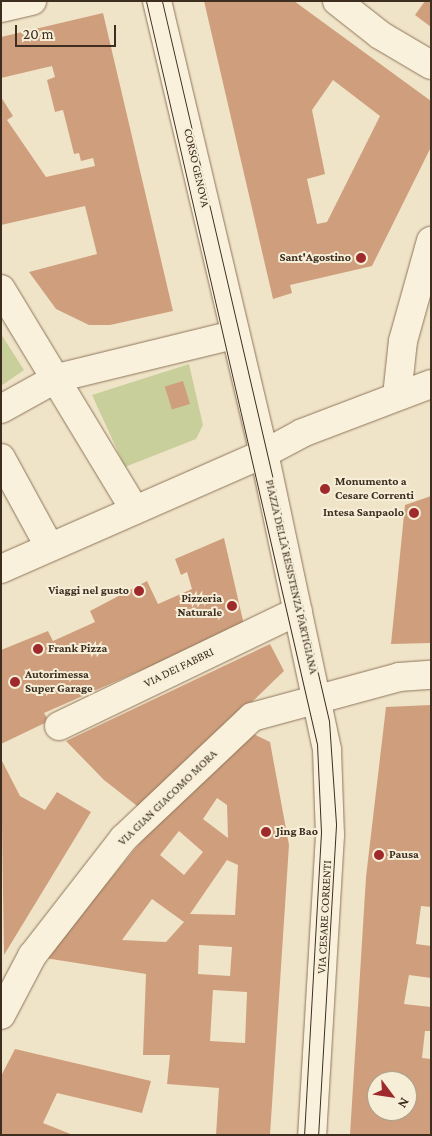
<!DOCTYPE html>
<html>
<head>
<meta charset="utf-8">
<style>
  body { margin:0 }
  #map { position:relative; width:432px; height:1136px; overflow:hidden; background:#f0e4c8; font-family:"Crimson Pro",serif }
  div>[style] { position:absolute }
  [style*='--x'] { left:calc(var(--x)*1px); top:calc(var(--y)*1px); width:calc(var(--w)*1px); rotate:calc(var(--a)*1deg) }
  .green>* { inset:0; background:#c9cf9b }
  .building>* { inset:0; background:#cf9f7d; transform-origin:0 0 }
  .roads { filter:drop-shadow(0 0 1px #8d765c) drop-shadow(0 0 1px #8d765c) }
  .minor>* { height:28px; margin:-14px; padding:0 14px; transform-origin:14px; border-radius:14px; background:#faf1dc }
  .tram>* { height:1px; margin:-0.5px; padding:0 0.5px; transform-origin:0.5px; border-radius:0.5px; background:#3d2e20 }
  .dots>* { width:14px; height:14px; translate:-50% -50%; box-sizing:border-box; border:2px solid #f7eed8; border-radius:50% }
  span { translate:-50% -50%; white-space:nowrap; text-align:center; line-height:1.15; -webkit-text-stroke:4px #f7eed8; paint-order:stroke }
  .street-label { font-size:12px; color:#3d2e20 }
  .poi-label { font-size:12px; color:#3d2e20; font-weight:700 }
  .right { translate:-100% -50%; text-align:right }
  .left { translate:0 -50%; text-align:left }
  .frame { position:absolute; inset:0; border:2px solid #3d2e20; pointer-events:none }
  .north { position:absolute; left:367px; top:1071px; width:50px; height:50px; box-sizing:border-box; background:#f7eed8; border:1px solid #ada18e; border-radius:50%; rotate:121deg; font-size:14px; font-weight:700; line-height:20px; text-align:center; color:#3d2e20 }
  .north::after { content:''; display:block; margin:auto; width:18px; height:22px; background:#9e2a2b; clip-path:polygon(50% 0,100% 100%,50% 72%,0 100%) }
  .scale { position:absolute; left:15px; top:25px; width:101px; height:22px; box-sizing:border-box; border:2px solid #3d2e20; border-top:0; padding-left:6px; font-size:15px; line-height:18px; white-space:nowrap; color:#3d2e20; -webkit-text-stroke:4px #f7eed8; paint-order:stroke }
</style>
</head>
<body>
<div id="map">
  <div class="green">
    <i style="clip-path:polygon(1px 334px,24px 370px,1px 386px)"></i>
    <i style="clip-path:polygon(189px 364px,203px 425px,196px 439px,125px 467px,92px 395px)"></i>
  </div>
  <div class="building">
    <i style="clip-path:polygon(evenodd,204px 1px,294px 1px,431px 101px,431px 147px,372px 266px,290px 285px,292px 293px,273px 299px,204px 1px,333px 80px,380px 116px,327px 222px,317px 224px,307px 179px,325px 174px,312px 110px,333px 80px)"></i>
    <i style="clip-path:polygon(425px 1px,431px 1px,431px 27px,415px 15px)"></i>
    <i style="clip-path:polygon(103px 13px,173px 311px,110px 325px,89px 325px,56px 309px,29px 272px,97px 254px,85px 206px,1px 225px,1px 97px,13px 116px,7px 120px,46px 177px,95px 166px,93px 158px,81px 161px,79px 153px,74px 154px,63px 110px,55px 112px,47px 80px,55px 77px,52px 66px,1px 78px,1px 37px)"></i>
    <i style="left:183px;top:381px;width:24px;height:19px;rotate:73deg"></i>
    <i style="clip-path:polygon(431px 496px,431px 643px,391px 644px,405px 505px)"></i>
    <i style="clip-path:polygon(224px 538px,244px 625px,44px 713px,49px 721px,1px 744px,1px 650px,48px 631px,53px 641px,95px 622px,90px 611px,147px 581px,158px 604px,192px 589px,187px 572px,181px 575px,175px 559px)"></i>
    <i style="clip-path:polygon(270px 644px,284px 671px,141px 809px,104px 780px,66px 741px)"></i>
    <i style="clip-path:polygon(evenodd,431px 705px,431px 907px,421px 906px,416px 944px,431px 946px,431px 978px,409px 975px,404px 1004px,431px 1007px,431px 1031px,425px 1031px,422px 1058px,431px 1059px,431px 1135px,350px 1135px,366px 877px,386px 707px,431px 705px,377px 1081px,407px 1081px,407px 1111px,377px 1111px,377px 1081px)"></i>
    <i style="clip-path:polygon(evenodd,247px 731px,270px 742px,289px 845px,270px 1135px,216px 1135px,219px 1088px,167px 1084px,170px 1055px,143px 1055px,146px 974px,45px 958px,177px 798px,247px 731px,217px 798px,227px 805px,228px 838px,203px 819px,217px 798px,247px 731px,179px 831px,203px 852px,184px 875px,160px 855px,179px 831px,247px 731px,227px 860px,238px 865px,235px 915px,190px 914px,227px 860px,247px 731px,152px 899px,184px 922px,166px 942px,122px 940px,152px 899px,247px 731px,199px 945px,232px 947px,230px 976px,198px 974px,199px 945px,247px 731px,213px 990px,247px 992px,245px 1043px,210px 1041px,213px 990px)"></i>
    <i style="clip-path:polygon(1px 759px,20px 796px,45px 810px,57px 792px,91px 812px,4px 955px)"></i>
    <i style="clip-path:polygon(15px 1049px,151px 1081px,142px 1113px,57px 1093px,43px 1123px,73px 1135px,1px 1135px,1px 1076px)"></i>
  </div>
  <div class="roads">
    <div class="minor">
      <i style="--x:157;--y:1;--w:464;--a:76.7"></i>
      <i style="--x:264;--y:453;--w:304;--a:78"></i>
      <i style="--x:327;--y:750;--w:85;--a:88"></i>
      <i style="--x:330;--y:835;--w:301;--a:93.4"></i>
      <i style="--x:337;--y:1;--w:55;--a:38.3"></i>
      <i style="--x:380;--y:35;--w:59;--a:30.5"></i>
      <i style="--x:1;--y:8;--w:32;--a:-13"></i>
      <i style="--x:1;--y:289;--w:258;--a:58.8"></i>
      <i style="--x:397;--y:396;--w:55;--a:-83.8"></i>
      <i style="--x:403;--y:341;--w:104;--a:-74.4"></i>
      <i style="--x:1;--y:409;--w:64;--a:-29"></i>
      <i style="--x:57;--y:378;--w:182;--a:-13.7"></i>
      <i style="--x:1;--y:458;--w:100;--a:61.4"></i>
      <i style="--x:1;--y:569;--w:291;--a:-23.7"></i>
      <i style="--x:267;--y:452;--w:40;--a:-28"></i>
      <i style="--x:302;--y:433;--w:138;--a:-20.8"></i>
      <i style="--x:59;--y:726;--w:265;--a:-25.7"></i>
      <i style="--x:1;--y:1015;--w:67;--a:-62.3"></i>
      <i style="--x:32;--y:956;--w:150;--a:-52.1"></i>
      <i style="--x:124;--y:838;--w:176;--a:-43.4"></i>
      <i style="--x:252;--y:717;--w:152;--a:-15.2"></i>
      <i style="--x:399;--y:677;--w:32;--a:-4"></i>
    </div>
  </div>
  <div class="tram">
    <i style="--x:146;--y:1;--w:762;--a:77.04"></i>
    <i style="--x:317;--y:744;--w:88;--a:87.4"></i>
    <i style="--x:321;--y:832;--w:303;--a:93.2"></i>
    <i style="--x:162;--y:1;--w:739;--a:76.94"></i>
    <i style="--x:329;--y:721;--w:104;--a:86.1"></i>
    <i style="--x:336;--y:825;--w:311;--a:93.3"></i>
  </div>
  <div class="dots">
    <i style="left:361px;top:258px;background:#9e2a2b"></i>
    <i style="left:325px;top:489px;background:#9e2a2b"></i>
    <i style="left:414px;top:513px;background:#9e2a2b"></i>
    <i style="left:139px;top:591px;background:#9e2a2b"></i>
    <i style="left:232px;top:606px;background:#9e2a2b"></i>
    <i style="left:38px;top:649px;background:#9e2a2b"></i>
    <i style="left:15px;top:682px;background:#9e2a2b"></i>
    <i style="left:266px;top:832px;background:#9e2a2b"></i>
    <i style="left:379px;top:855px;background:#9e2a2b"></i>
  </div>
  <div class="street-label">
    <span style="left:196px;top:168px;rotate:77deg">CORSO GENOVA</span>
    <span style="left:291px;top:577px;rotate:77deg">PIAZZA DELLA RESISTENZA PARTIGIANA</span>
    <span style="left:179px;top:668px;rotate:-26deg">VIA DEI FABBRI</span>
    <span style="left:168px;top:798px;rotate:-44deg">VIA GIAN GIACOMO MORA</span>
    <span style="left:325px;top:917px;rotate:-87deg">VIA CESARE CORRENTI</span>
  </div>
  <div class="poi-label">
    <span class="right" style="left:351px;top:258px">Sant'Agostino</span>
    <span class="left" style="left:335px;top:489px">Monumento a<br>Cesare Correnti</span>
    <span class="right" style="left:404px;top:513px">Intesa Sanpaolo</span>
    <span class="right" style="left:129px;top:591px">Viaggi nel gusto</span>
    <span class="right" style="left:222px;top:606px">Pizzeria<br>Naturale</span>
    <span class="left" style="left:48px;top:649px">Frank Pizza</span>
    <span class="left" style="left:25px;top:682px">Autorimessa<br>Super Garage</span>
    <span class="left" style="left:276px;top:832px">Jing Bao</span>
    <span class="left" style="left:389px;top:855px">Pausa</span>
  </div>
  <div class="frame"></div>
  <div class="north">N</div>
  <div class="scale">20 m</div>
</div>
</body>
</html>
